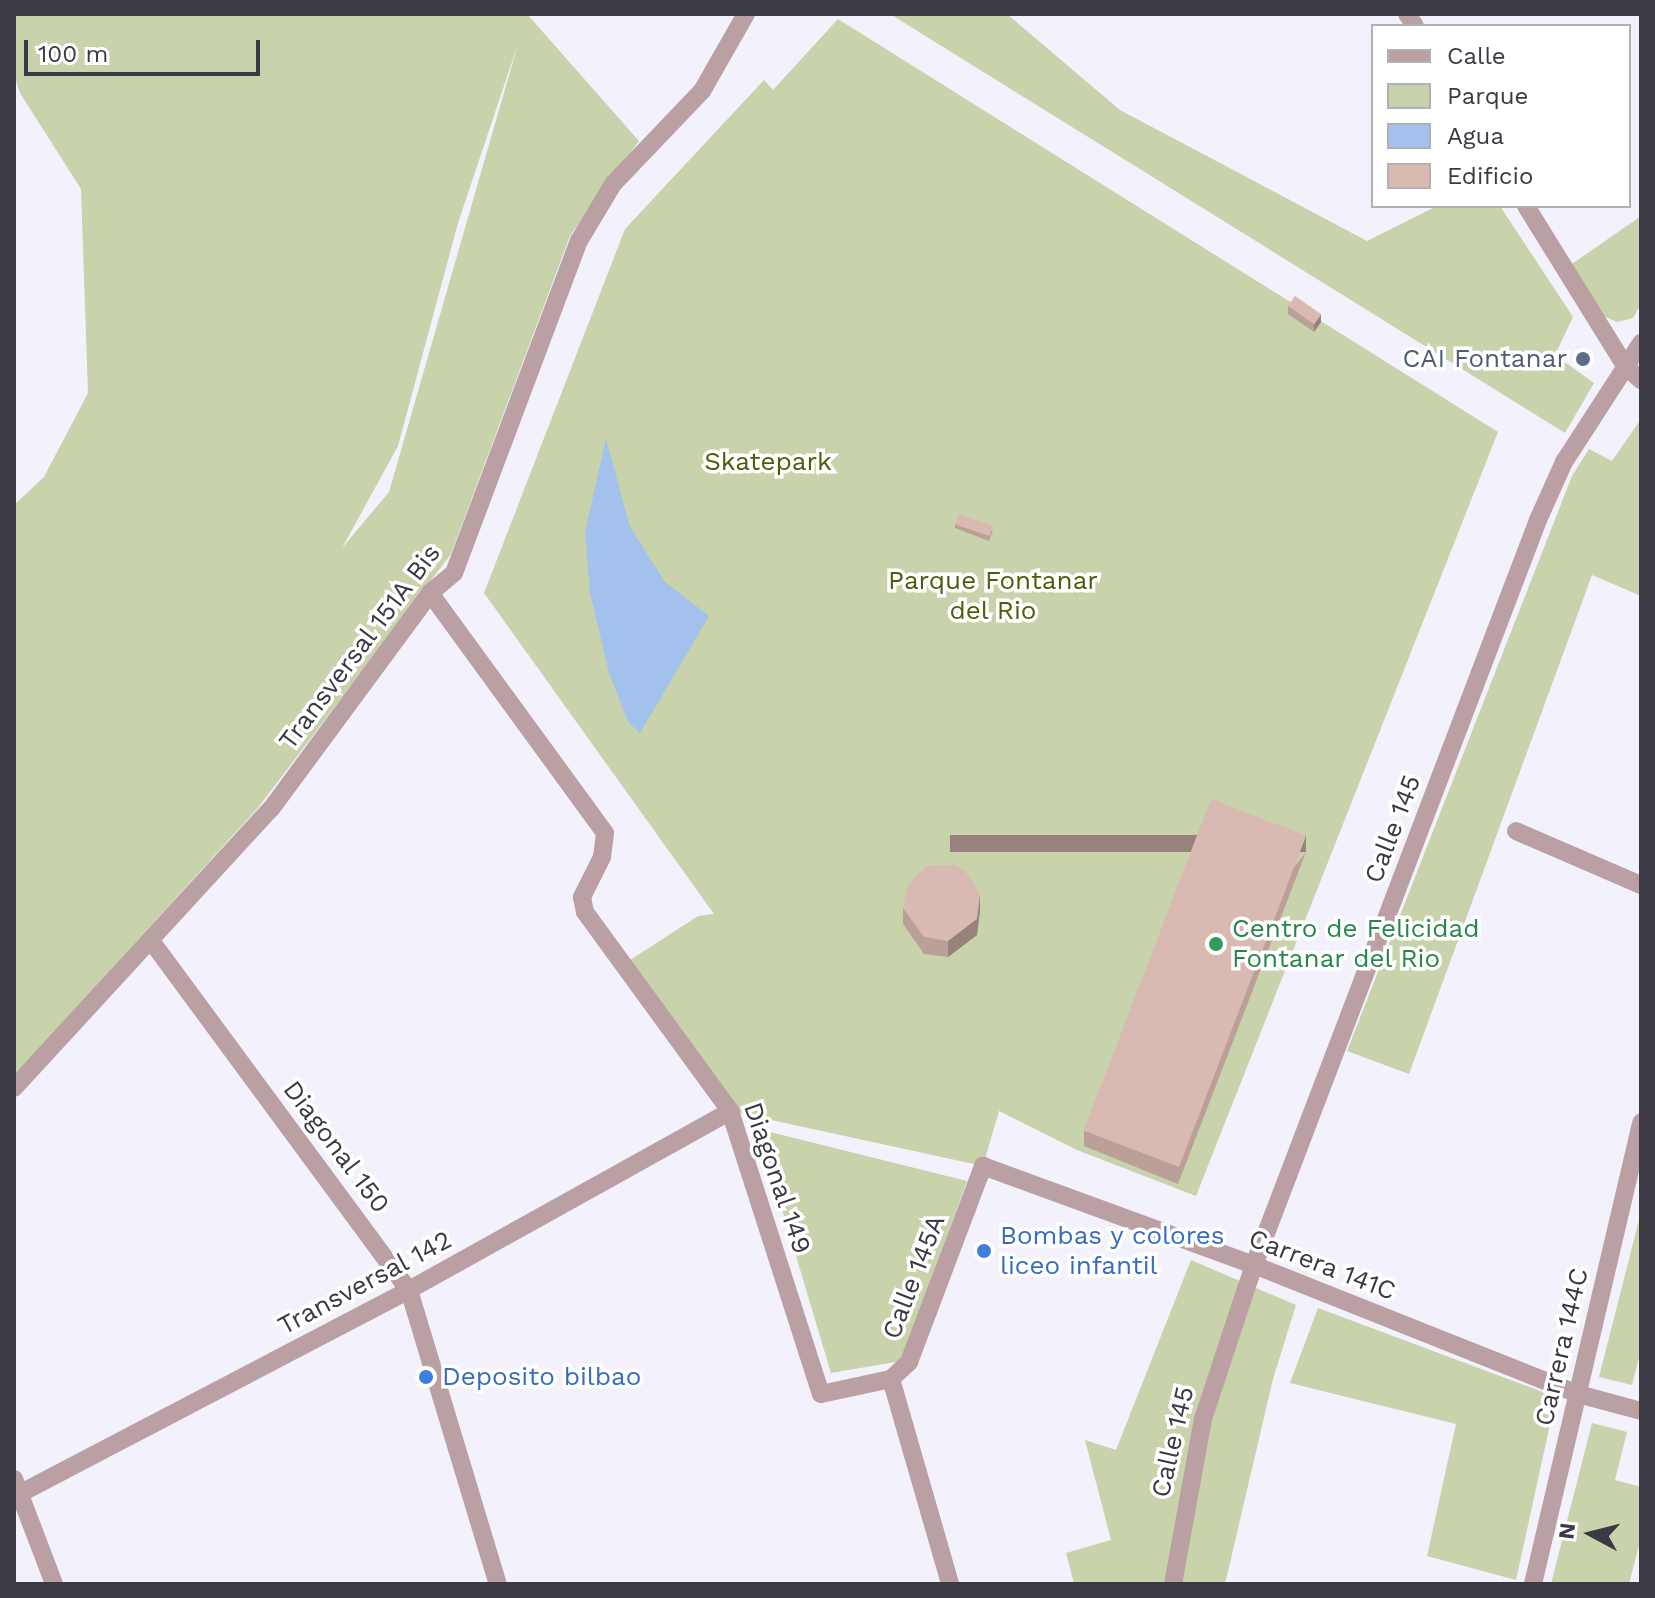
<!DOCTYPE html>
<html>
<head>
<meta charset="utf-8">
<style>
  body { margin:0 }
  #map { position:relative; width:1655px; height:1598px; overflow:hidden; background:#f3f1fc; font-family:"Work Sans",sans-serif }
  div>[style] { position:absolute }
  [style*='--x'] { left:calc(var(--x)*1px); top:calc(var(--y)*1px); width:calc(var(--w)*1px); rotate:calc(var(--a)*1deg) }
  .green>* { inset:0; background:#c8d2ab }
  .water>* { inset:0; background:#a2c1ec }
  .minor>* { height:18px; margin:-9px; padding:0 9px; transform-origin:9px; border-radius:9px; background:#baa0a3 }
  .wall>* { inset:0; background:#bba099 }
  .shaded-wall>* { inset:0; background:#98827d; transform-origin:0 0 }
  .building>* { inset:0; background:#d9bab2; transform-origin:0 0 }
  .dots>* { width:22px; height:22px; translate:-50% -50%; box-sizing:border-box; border:4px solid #fff; border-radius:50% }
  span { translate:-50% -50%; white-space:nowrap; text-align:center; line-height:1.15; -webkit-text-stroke:7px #fff; paint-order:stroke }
  .service-label { font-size:26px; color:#4e5e75 }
  .right { translate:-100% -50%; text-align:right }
  .park-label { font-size:26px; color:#4e5c0b }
  .street-label { font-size:26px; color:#3b3944 }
  .leisure-label { font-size:26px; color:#27864d }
  .left { translate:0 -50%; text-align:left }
  .shop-label { font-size:26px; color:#366cbe }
  .frame { position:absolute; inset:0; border:16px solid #3b3944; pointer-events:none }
  .legend { position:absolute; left:1371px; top:24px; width:260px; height:184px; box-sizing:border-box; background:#fff; border:2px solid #b1b0b4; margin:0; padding:10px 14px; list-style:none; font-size:24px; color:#3b3944 }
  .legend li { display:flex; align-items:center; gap:16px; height:40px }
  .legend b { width:40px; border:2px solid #b1b0b4 }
  .north { position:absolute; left:1551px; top:1494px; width:80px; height:80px; -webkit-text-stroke:6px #fff; paint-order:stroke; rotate:277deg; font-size:22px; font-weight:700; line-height:32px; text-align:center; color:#3b3944 }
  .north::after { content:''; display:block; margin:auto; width:28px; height:36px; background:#3b3944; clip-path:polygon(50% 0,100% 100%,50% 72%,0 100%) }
  .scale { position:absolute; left:24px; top:40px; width:236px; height:36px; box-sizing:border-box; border:4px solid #3b3944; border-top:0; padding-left:10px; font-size:24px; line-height:28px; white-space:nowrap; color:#3b3944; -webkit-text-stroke:6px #fff; paint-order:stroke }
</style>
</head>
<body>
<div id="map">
  <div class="green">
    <i style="clip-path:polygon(evenodd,14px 14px,527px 14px,639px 141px,570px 236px,451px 554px,257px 809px,14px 1076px,14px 505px,44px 477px,88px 393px,81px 189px,20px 93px,14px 74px,14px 14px,518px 44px,389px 492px,342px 548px,398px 446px,458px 223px,518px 44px)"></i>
    <i style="clip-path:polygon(890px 14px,1007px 14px,1120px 110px,1367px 241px,1437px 206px,1500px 206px,1573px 317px,1555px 355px,1594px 383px,1565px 433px)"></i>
    <i style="clip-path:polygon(838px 19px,1498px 432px,1196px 1196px,1077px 1150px,999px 1111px,983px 1166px,730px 1111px,624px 964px,698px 916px,714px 914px,484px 593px,625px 229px,764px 80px,773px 90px)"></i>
    <i style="clip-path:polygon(1641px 216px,1641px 304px,1633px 318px,1617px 322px,1601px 315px,1572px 264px)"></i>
    <i style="clip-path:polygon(1641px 419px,1641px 596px,1592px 575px,1409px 1074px,1347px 1051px,1572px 476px,1589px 449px,1612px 461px)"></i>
    <i style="clip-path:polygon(758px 1129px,967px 1181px,901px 1361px,831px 1373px)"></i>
    <i style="clip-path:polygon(1641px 1212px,1641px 1350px,1632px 1385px,1599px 1377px)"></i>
    <i style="clip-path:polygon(1191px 1260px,1296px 1305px,1273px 1379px,1225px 1584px,1074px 1584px,1066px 1553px,1111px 1540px,1085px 1440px,1116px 1450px)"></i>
    <i style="clip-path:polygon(1318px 1308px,1556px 1397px,1516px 1580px,1427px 1556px,1456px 1424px,1290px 1383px)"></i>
    <i style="clip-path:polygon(1592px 1423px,1627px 1432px,1615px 1480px,1641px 1487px,1641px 1538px,1629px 1584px,1551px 1584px)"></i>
  </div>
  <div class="water">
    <i style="clip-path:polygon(606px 439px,630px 527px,665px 582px,709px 616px,640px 733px,628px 722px,609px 673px,590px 593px,585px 532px)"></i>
  </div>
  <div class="minor">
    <i style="--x:1407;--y:14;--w:14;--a:56"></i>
    <i style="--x:1526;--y:206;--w:190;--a:58.2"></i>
    <i style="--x:1626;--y:367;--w:20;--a:41"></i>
    <i style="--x:430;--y:593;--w:297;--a:53.9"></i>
    <i style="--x:605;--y:833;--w:24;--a:97"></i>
    <i style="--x:602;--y:857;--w:45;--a:116.6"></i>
    <i style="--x:582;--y:897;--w:15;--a:79"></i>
    <i style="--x:585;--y:912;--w:246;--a:53.9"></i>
    <i style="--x:730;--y:1111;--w:297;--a:72.2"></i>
    <i style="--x:821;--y:1394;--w:72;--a:-12.1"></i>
    <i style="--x:891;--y:1379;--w:25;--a:-43"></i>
    <i style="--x:909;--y:1362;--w:210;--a:-69.3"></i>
    <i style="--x:983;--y:1166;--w:289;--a:20.1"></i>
    <i style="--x:1254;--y:1265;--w:349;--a:21.7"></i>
    <i style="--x:1578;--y:1394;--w:65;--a:15.1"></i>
    <i style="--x:1516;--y:831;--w:136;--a:23.4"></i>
    <i style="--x:152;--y:942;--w:433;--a:53.6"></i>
    <i style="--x:409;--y:1290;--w:307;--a:73.2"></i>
    <i style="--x:14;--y:1088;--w:379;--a:-47.4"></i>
    <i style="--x:271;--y:809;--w:268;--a:-53.6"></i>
    <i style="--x:430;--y:593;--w:31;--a:-40"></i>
    <i style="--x:454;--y:573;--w:355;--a:-69.4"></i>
    <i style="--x:579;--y:241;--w:66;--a:-59.2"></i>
    <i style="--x:613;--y:184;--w:129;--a:-46.3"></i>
    <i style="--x:702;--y:91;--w:89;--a:-60.3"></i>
    <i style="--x:891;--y:1379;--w:213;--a:73.9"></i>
    <i style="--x:14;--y:1479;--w:112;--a:69.1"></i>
    <i style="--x:21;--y:1493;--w:438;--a:-27.6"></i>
    <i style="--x:409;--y:1290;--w:368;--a:-29.1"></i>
    <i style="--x:1173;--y:1584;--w:168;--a:-79.7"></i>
    <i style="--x:1203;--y:1419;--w:162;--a:-71.7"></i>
    <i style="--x:1254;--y:1265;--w:797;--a:-69.13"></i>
    <i style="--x:1538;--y:520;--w:64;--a:-65.9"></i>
    <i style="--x:1564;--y:462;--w:142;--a:-57.1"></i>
    <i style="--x:1533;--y:1584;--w:474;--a:-76.8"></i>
  </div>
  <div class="wall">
    <i style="clip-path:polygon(1288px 306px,1321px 322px,1314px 332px,1288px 314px)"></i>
    <i style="clip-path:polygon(955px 524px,993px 530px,989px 541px,955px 528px)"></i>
    <i style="clip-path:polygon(1306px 852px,1178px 1184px,1084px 1146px,1084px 1130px)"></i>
    <i style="clip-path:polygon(903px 908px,980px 910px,977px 935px,948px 957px,924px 954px,903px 924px)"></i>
  </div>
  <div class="shaded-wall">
    <i style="clip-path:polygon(1321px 314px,1321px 322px,1314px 332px,1314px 324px)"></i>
    <i style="left:1306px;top:835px;width:17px;height:356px;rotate:90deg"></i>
    <i style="clip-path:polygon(980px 894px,980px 910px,977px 935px,948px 957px,948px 941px)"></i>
  </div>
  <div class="building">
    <i style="left:1295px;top:296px;width:32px;height:12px;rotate:35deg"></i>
    <i style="left:959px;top:514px;width:36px;height:11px;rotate:19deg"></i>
    <i style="left:1211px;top:799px;width:102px;height:355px;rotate:21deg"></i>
    <i style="clip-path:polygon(954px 865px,965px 871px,980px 894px,977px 919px,948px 941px,924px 937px,903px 908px,908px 884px,927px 866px)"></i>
  </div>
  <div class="dots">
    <i style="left:1583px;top:359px;background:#5c6f8a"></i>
    <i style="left:1216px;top:944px;background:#2e9e5b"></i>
    <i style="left:984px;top:1251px;background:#3f7fe0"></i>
    <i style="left:426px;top:1377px;background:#3f7fe0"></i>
  </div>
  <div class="service-label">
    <span class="right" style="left:1567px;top:359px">CAI Fontanar</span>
  </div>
  <div class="park-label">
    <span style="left:768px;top:462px">Skatepark</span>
    <span style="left:993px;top:596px">Parque Fontanar<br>del Rio</span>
  </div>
  <div class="street-label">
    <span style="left:360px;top:647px;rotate:-53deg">Transversal 151A Bis</span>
    <span style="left:1393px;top:829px;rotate:-69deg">Calle 145</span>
    <span style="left:336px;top:1147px;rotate:53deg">Diagonal 150</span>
    <span style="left:777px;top:1178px;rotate:71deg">Diagonal 149</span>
    <span style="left:1322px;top:1265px;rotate:21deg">Carrera 141C</span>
    <span style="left:914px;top:1277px;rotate:-69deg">Calle 145A</span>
    <span style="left:365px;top:1283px;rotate:-28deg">Transversal 142</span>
    <span style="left:1562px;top:1347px;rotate:-77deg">Carrera 144C</span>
    <span style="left:1173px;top:1442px;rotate:-77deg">Calle 145</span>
  </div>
  <div class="leisure-label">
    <span class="left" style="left:1232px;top:944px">Centro de Felicidad<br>Fontanar del Rio</span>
  </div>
  <div class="shop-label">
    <span class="left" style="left:1000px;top:1251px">Bombas y colores<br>liceo infantil</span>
    <span class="left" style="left:442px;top:1377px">Deposito bilbao</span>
  </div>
  <div class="frame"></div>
  <ul class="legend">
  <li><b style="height:10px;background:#baa0a3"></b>Calle</li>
  <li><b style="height:22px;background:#c8d2ab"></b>Parque</li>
  <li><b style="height:22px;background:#a2c1ec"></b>Agua</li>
  <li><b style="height:22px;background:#d9bab2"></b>Edificio</li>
  </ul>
  <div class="north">N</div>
  <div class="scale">100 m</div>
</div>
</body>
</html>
